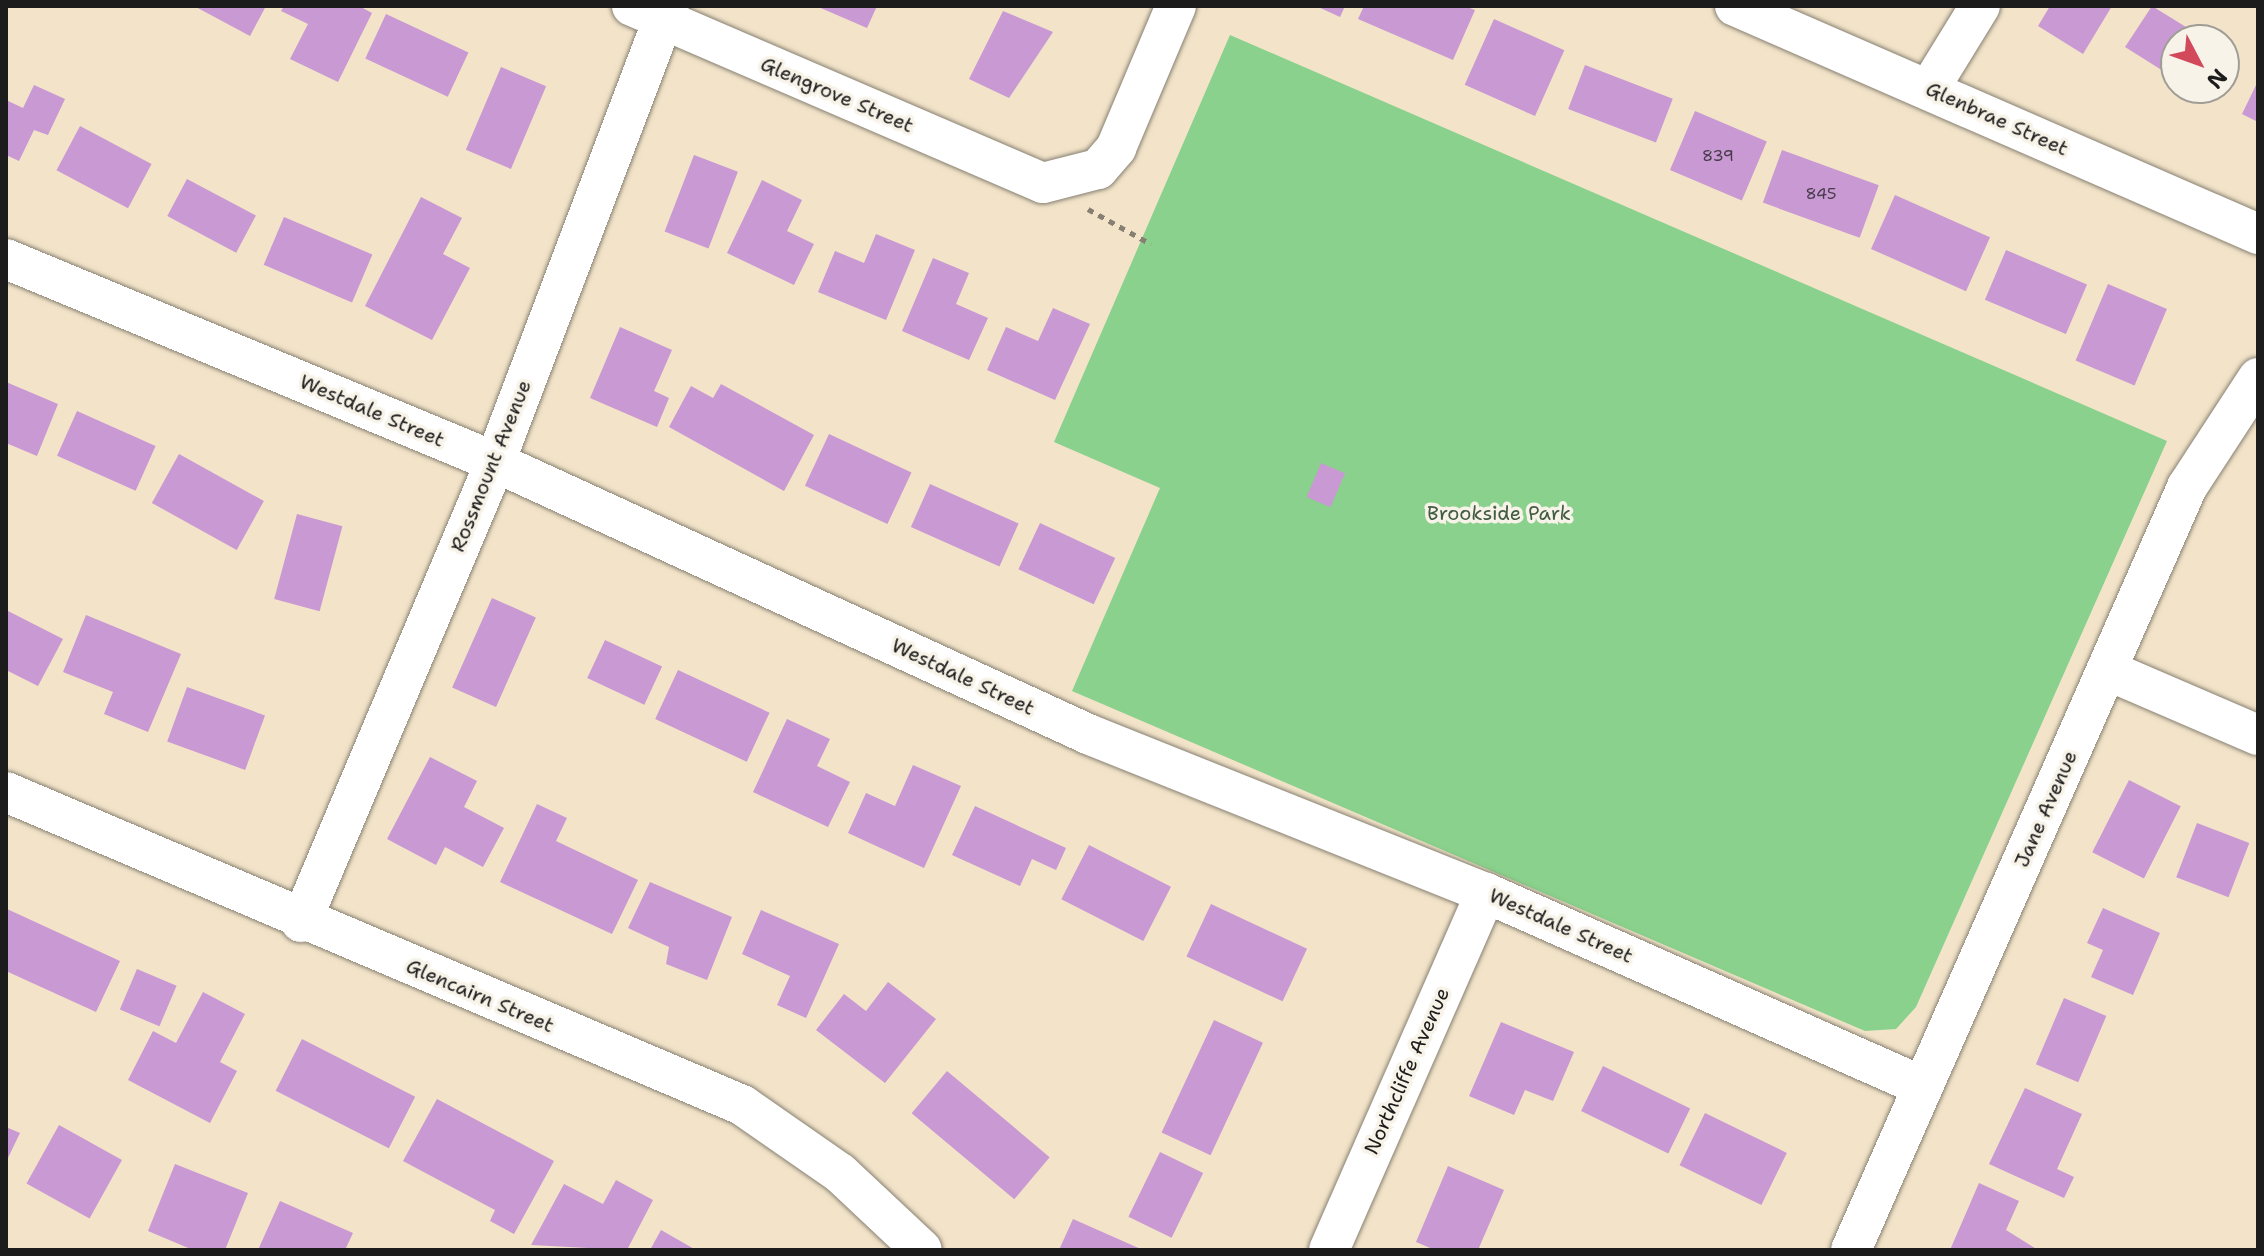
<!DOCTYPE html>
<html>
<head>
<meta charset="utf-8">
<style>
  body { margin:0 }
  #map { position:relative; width:2264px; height:1256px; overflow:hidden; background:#f2e3c9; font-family:"Shantell Sans",sans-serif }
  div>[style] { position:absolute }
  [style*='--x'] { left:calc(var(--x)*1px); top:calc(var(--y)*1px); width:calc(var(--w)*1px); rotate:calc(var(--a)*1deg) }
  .green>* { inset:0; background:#89d18c }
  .building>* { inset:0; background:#c999d3; transform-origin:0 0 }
  .path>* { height:5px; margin-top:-2.5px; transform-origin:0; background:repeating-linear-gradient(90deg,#878072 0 6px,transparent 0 12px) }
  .roads { filter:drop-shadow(0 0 2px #878072) drop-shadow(0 0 2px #878072) }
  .minor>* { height:40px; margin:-20px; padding:0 20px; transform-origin:20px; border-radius:20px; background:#fff }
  span { translate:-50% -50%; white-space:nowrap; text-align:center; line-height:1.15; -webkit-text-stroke:7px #f7f3e8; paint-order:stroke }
  .number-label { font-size:16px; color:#473b4a }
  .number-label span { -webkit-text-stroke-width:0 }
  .street-label { font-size:20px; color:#1c1c1c }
  .park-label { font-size:20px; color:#425b43 }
  .frame { position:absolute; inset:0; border:8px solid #1c1c1c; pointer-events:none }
  .north { position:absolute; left:2160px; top:24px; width:80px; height:80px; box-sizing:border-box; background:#f7f3e8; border:2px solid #9f9d96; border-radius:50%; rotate:131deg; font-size:22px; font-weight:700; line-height:32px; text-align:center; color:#1c1c1c }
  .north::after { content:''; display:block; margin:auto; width:28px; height:36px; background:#d1495b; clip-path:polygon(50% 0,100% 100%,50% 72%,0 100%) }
</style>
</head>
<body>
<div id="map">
  <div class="green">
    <i style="clip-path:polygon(1230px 35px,2167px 441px,1916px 1007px,1896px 1029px,1865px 1031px,1072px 691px,1160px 488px,1054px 442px)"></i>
  </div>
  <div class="building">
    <i style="clip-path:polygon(194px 6px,266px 6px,250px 36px)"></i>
    <i style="clip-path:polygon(284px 6px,359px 6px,372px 13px,338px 82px,290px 59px,308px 24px,281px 11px)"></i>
    <i style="clip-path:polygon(816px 6px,877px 6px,867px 28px)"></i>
    <i style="clip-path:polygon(1316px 6px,1345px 6px,1340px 17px)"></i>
    <i style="clip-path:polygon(1364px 6px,1464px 6px,1475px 10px,1453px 60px,1358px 19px)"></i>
    <i style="clip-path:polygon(2050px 6px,2112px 6px,2083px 54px,2038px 26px)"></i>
    <i style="clip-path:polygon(2152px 6px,2207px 40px,2176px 40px,2176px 79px,2125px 47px)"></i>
    <i style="clip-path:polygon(1003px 11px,1053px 32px,1009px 98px,969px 79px)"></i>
    <i style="left:386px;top:14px;width:91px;height:49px;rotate:25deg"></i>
    <i style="left:1494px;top:19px;width:77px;height:72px;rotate:24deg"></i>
    <i style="clip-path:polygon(2224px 50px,2238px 59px,2224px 82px)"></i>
    <i style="left:1585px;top:65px;width:94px;height:47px;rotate:21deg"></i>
    <i style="left:501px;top:67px;width:49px;height:90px;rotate:23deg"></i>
    <i style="clip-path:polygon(2258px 81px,2258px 122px,2242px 114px)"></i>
    <i style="clip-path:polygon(34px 85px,65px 99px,48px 135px,34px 130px,19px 161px,6px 155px,6px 100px,23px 108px)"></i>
    <i style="clip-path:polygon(2191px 88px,2220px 88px,2212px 101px)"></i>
    <i style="left:1695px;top:111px;width:78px;height:64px;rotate:23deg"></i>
    <i style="left:80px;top:126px;width:81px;height:50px;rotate:28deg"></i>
    <i style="left:1782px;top:150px;width:103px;height:56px;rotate:20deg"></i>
    <i style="left:694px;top:155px;width:47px;height:82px;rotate:21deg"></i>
    <i style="left:187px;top:179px;width:78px;height:42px;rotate:28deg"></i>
    <i style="clip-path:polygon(762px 180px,802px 200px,787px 231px,814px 244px,794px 285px,727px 253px)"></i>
    <i style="left:1895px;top:195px;width:104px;height:59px;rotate:24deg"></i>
    <i style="clip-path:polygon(421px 197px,462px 218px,443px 254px,470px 268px,432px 340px,365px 306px)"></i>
    <i style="left:284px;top:217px;width:96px;height:52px;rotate:23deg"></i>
    <i style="clip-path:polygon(876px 234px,915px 250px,886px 320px,818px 292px,835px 251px,864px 263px)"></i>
    <i style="left:2006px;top:250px;width:88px;height:54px;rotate:23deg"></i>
    <i style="clip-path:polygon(933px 258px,969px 273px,956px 304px,988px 318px,969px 360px,902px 331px)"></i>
    <i style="left:2108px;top:284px;width:64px;height:83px;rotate:23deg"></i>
    <i style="clip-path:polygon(1053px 308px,1090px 324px,1055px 400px,987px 370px,1006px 327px,1038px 341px)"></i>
    <i style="clip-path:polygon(620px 327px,672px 350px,654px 391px,669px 398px,657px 427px,590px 398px)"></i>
    <i style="clip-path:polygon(6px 382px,58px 404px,37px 456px,6px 443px)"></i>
    <i style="clip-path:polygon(721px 384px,814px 435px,784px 491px,669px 427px,691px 386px,713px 398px)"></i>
    <i style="left:77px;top:411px;width:86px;height:49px;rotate:24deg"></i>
    <i style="left:829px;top:434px;width:91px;height:57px;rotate:25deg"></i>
    <i style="left:179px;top:454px;width:97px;height:56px;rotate:29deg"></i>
    <i style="left:1321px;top:463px;width:26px;height:37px;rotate:23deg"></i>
    <i style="left:930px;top:484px;width:97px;height:47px;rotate:24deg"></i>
    <i style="left:297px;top:514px;width:47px;height:88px;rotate:15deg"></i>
    <i style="left:1040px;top:523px;width:83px;height:51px;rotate:25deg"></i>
    <i style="left:492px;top:598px;width:48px;height:98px;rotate:24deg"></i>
    <i style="clip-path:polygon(6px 610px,63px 639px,38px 686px,6px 670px)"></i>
    <i style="clip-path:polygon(86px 615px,181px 654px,148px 732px,104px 714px,113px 692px,63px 672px)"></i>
    <i style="left:605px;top:640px;width:63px;height:42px;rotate:25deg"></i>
    <i style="left:678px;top:670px;width:101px;height:54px;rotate:25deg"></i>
    <i style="left:187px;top:687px;width:83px;height:58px;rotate:20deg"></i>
    <i style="clip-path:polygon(787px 719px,830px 739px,817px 766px,850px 782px,828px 827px,753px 792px)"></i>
    <i style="clip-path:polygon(430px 757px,477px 781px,464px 807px,504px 828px,483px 867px,445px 847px,436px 865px,387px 839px)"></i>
    <i style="clip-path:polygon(913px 765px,961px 786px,924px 868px,848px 833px,866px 793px,895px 806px)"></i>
    <i style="left:2129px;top:780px;width:58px;height:81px;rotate:27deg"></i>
    <i style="clip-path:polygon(537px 804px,567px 818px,556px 841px,638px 880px,612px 934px,500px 882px)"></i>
    <i style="clip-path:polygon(975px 806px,1066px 848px,1056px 870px,1032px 859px,1020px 886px,952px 855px)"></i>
    <i style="left:2197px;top:823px;width:56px;height:58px;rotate:21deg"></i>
    <i style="left:1089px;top:845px;width:92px;height:61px;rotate:27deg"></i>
    <i style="clip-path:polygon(650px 882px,732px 917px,707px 980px,666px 964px,669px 947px,628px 928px)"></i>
    <i style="left:1211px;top:904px;width:106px;height:58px;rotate:25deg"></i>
    <i style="clip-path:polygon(2103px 908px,2160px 933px,2133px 995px,2091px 977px,2103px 950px,2087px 943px)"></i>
    <i style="clip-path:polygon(7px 909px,120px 961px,96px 1012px,6px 971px)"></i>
    <i style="clip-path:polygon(761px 910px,839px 944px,806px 1018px,777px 1005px,790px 976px,742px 954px)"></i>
    <i style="left:137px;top:969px;width:43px;height:44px;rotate:23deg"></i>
    <i style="clip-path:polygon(888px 982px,936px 1019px,885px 1083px,816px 1030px,844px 994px,866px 1011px)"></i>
    <i style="clip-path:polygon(203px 992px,245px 1014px,220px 1062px,237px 1071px,210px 1123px,128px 1080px,153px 1031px,176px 1043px)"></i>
    <i style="left:2064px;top:998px;width:46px;height:72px;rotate:23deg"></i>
    <i style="left:1214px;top:1020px;width:54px;height:124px;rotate:25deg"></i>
    <i style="clip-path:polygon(1501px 1022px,1574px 1052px,1553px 1101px,1525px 1090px,1514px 1115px,1469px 1096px)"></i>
    <i style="left:302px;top:1039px;width:127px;height:58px;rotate:27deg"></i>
    <i style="left:1603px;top:1066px;width:97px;height:50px;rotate:26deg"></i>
    <i style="left:947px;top:1071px;width:134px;height:55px;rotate:40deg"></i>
    <i style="clip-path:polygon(2025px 1088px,2082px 1114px,2057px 1169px,2074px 1177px,2064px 1198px,1989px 1164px)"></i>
    <i style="clip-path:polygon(437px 1099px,554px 1161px,514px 1234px,490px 1221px,495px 1210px,403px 1161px)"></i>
    <i style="left:1705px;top:1113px;width:91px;height:58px;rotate:26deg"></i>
    <i style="left:59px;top:1125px;width:72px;height:67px;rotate:29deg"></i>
    <i style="clip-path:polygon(6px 1127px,20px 1133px,6px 1162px)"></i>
    <i style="left:1160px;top:1152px;width:48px;height:72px;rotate:26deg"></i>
    <i style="clip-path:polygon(175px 1164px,248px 1193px,225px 1250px,193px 1250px,148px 1231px)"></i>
    <i style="clip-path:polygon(1448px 1166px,1504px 1190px,1478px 1250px,1435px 1250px,1416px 1242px)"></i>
    <i style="clip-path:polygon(616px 1180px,653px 1200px,627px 1250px,531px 1245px,564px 1184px,603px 1204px)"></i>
    <i style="clip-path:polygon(1979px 1183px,2019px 1201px,2006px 1230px,2038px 1250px,1950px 1250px)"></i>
    <i style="clip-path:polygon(280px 1201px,353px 1233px,345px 1250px,258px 1250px)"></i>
    <i style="clip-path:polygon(1073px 1219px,1143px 1250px,1059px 1250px)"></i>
    <i style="clip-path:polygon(661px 1230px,696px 1250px,650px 1250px)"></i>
  </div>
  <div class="path">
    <i style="--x:1088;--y:209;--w:72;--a:29.1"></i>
  </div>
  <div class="roads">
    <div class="minor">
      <i style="--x:632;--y:6;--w:447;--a:23.3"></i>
      <i style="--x:1043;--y:183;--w:57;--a:-14.3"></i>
      <i style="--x:1098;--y:169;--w:28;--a:-49"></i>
      <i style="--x:1116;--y:148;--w:154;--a:-67.1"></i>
      <i style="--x:1735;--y:6;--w:571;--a:23.55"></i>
      <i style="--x:1929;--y:89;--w:97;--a:-58.4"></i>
      <i style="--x:6;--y:259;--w:529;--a:22.54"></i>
      <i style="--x:495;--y:462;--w:652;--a:24.64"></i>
      <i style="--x:1088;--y:734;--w:429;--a:21.8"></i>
      <i style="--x:1486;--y:893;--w:478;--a:23.9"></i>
      <i style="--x:2107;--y:670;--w:164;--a:23.3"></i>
      <i style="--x:6;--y:792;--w:800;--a:23.04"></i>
      <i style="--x:742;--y:1105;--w:119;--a:34.8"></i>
      <i style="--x:840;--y:1173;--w:112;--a:43.2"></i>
      <i style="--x:301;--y:922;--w:499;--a:-67.1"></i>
      <i style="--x:495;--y:462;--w:488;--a:-69.2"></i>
      <i style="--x:1329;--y:1250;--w:390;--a:-66.3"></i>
      <i style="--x:1851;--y:1250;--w:834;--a:-66.23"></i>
      <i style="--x:2187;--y:487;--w:130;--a:-56.9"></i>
    </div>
  </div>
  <div class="number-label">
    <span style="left:1718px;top:156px">839</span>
    <span style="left:1821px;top:194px">845</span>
  </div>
  <div class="street-label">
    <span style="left:837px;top:95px;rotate:23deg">Glengrove Street</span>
    <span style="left:1997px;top:119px;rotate:24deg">Glenbrae Street</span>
    <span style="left:372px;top:411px;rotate:23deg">Westdale Street</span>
    <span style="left:491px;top:466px;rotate:-68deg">Rossmount Avenue</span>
    <span style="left:963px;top:677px;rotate:25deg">Westdale Street</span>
    <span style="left:2046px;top:809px;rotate:-66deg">Jane Avenue</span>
    <span style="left:1561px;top:926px;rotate:24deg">Westdale Street</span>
    <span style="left:480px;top:996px;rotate:23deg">Glencairn Street</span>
    <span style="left:1407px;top:1071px;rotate:-66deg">Northcliffe Avenue</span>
  </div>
  <div class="park-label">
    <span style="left:1499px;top:513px">Brookside Park</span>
  </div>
  <div class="frame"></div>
  <div class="north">N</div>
</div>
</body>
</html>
